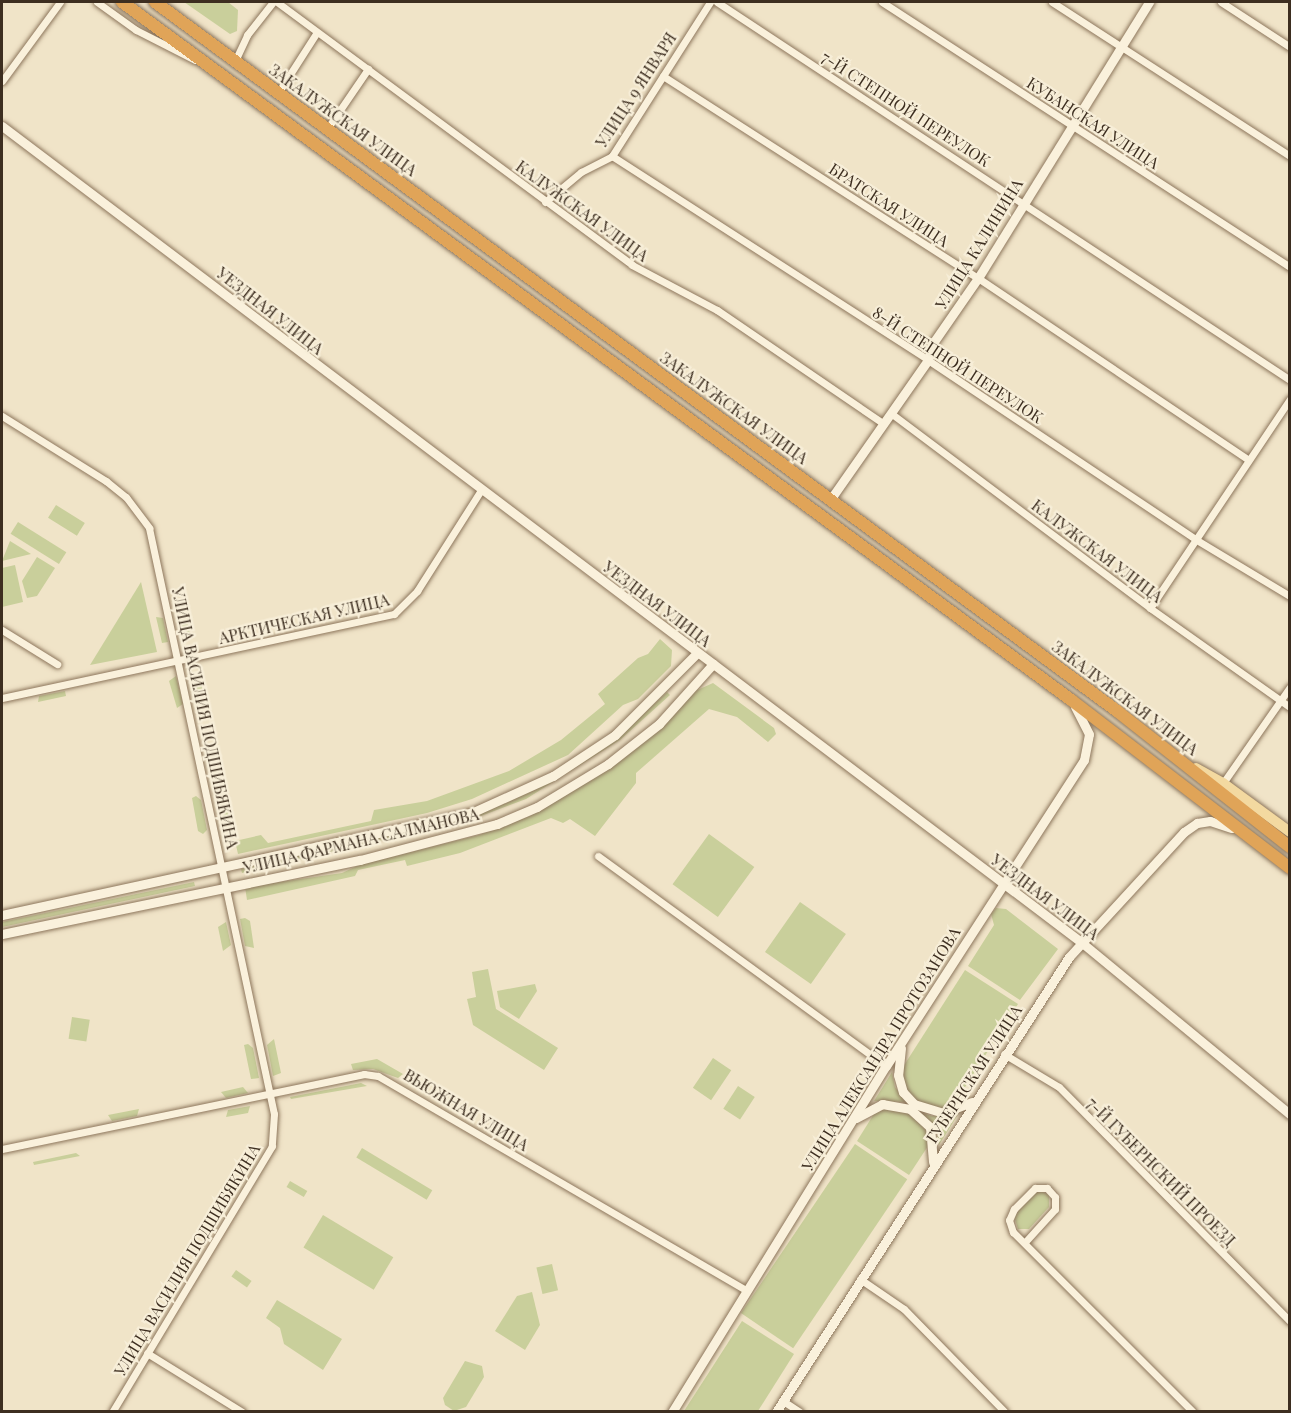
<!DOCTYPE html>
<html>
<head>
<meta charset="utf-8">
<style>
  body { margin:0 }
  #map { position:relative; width:1291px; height:1413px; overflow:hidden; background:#f0e4c8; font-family:"Playfair Display",serif }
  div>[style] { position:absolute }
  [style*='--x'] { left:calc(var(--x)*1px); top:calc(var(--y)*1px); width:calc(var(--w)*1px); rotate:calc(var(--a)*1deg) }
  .green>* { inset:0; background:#c9cf9b; transform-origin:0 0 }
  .roads { filter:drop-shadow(0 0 2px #8d765c) drop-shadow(0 0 2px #8d765c) }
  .street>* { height:7px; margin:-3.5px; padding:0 3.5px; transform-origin:3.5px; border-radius:3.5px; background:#faf1dc }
  .secondary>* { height:9px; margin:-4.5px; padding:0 4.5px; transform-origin:4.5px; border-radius:4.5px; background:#faf1dc }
  .primary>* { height:10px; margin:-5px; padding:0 5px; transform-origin:5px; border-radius:5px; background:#f3d9a0 }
  .highway>* { height:12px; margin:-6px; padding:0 6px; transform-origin:6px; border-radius:6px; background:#e0a458 }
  span { translate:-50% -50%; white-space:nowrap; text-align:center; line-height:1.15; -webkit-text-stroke:4.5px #f7eed8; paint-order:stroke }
  .street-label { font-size:16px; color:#3d2e20 }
  .frame { position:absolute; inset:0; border:3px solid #3d2e20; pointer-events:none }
</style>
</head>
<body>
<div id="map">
  <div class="green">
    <i style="clip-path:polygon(184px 2px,228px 2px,238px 10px,237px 31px,230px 34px)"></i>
    <i style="left:56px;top:505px;width:34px;height:15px;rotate:32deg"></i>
    <i style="left:18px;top:522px;width:57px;height:14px;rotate:32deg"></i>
    <i style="clip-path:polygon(10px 541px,31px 554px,2px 561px)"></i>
    <i style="clip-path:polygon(37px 557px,55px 568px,37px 596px,27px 598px,22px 581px)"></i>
    <i style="clip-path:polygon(15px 565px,23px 602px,2px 607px,2px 568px)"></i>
    <i style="clip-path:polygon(141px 582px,157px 652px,90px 665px)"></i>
    <i style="clip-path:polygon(184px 608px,190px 634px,182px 639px,176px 614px)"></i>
    <i style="clip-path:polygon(156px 617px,163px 618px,168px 642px,162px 643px)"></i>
    <i style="clip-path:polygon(660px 639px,672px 650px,671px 666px,638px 699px,623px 705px,568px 755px,472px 799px,427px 813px,238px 854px,235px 841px,261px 835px,268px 843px,371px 821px,374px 810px,427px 801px,509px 771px,561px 740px,605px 704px,598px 694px,638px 658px,648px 654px)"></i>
    <i style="clip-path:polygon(195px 672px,200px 675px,205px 703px,197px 701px,191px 673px)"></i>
    <i style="clip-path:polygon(176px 676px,183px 704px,177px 708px,169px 681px)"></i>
    <i style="clip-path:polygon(713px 683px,774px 728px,776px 734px,768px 742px,737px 717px,709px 709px,636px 773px,636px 783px,595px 836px,570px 819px,563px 823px,551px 818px,460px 853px,407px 866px,405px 860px,358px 870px,355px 876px,247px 900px,245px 887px,342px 873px,359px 865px,479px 835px,530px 816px,588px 780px,693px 692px)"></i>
    <i style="clip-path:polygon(65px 691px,66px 696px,38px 702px,39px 696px)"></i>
    <i style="clip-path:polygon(667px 692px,670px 695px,620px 740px,526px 799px,473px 819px,242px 873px,241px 869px,472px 816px,618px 737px)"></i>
    <i style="clip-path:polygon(196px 796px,201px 800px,207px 830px,203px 834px,198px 831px,192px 798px)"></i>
    <i style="clip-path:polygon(225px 799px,230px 825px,222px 830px,216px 803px)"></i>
    <i style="left:709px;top:834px;width:56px;height:62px;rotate:36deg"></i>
    <i style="clip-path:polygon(194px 882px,195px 886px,2px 927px,2px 922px)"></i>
    <i style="left:800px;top:902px;width:56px;height:61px;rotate:35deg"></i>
    <i style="clip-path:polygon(996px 908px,1006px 909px,1058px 949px,1020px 1000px,968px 966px,994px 925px,991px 914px)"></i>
    <i style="clip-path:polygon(245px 918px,250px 921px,254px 948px,245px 946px,240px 919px)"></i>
    <i style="clip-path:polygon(226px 922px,231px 945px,223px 951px,218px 927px)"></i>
    <i style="clip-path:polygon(488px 969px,496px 1009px,558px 1048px,544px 1070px,473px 1025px,467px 999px,476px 997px,472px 972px)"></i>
    <i style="clip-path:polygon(965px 970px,1018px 1004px,953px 1106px,937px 1109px,915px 1101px,907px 1090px,901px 1070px)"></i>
    <i style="clip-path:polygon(535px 984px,537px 991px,519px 1019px,500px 1007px,497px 991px)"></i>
    <i style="left:72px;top:1017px;width:18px;height:22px;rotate:9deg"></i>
    <i style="clip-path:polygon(274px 1039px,281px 1073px,273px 1076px,267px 1045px)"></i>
    <i style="clip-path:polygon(248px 1044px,253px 1048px,259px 1078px,251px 1079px,244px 1045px)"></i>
    <i style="left:713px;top:1058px;width:22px;height:36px;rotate:34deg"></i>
    <i style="clip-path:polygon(377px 1059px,403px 1074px,398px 1078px,373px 1069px,353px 1070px,351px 1064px)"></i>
    <i style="clip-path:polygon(892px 1072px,895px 1087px,906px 1102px,874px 1101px)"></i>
    <i style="clip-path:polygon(361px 1083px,367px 1086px,291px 1099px,290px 1097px)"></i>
    <i style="left:738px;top:1086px;width:20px;height:27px;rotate:33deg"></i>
    <i style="clip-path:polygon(243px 1087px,248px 1093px,226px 1098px,221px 1092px)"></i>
    <i style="clip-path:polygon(250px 1106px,248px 1113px,226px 1117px,228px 1110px)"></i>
    <i style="clip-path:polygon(885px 1107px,904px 1110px,918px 1119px,929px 1135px,930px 1143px,909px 1175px,857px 1141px,877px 1109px)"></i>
    <i style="clip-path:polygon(139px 1109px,137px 1116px,112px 1121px,108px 1115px)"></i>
    <i style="clip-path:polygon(922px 1113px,932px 1116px,947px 1116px,935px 1134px)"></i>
    <i style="clip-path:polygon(959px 1113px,939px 1145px,937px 1137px,950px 1116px)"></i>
    <i style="left:855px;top:1144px;width:63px;height:204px;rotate:34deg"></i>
    <i style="left:362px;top:1148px;width:82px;height:11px;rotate:31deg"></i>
    <i style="clip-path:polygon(76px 1153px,80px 1156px,34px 1165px,33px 1162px)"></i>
    <i style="left:290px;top:1181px;width:20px;height:7px;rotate:30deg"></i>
    <i style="clip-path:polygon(1041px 1191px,1049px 1195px,1049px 1207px,1029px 1229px,1018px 1229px,1014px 1216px,1033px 1194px)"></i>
    <i style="left:323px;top:1215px;width:82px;height:38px;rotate:31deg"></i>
    <i style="left:552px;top:1264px;width:27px;height:16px;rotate:77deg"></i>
    <i style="left:236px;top:1270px;width:19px;height:8px;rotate:35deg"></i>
    <i style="clip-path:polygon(532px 1292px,540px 1325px,525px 1350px,495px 1331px,517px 1296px)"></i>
    <i style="clip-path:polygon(277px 1300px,342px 1339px,323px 1370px,284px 1344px,280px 1328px,266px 1318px)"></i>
    <i style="clip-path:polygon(742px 1321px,794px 1354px,758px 1411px,684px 1411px)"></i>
    <i style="clip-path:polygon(465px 1361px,482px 1366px,484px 1377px,466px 1407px,454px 1411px,445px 1405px,443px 1398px)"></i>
  </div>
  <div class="roads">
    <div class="street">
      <i style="--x:97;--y:2;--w:48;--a:35.7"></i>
      <i style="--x:136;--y:30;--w:66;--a:27"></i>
      <i style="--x:277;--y:2;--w:442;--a:36.5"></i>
      <i style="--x:632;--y:265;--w:96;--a:27.9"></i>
      <i style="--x:717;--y:310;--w:202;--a:34.3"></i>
      <i style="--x:717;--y:2;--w:686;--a:33.41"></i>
      <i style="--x:882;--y:2;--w:487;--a:33"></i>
      <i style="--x:1052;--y:2;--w:283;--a:32.9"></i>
      <i style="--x:1221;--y:2;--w:82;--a:33.1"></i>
      <i style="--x:235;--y:61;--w:29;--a:-65"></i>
      <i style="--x:247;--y:35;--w:42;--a:-51.8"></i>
      <i style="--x:663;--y:76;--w:374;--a:32.7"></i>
      <i style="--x:978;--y:278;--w:326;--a:33.9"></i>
      <i style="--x:2;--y:81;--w:98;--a:-53.7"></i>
      <i style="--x:278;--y:93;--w:72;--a:-57.4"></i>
      <i style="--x:327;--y:129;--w:73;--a:-55.7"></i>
      <i style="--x:612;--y:156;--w:376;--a:32.8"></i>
      <i style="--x:928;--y:360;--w:321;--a:33.8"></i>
      <i style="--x:1195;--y:539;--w:111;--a:31"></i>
      <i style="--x:545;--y:202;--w:47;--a:-39.8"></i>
      <i style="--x:581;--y:172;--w:35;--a:-27"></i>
      <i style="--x:612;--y:156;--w:183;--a:-57.5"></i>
      <i style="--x:892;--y:414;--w:323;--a:36.9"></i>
      <i style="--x:1150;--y:608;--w:171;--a:35.3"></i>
      <i style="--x:2;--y:416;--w:123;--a:32"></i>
      <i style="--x:106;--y:481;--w:26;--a:39"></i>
      <i style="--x:126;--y:497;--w:39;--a:53"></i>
      <i style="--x:149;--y:528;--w:599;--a:77.96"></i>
      <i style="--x:274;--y:1114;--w:32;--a:94"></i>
      <i style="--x:272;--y:1146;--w:310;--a:121"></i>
      <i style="--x:1150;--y:608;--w:252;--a:-56.2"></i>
      <i style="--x:2;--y:630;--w:65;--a:31.7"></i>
      <i style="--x:2;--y:698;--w:401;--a:-12.1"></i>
      <i style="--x:394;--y:614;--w:33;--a:-45"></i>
      <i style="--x:417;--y:591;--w:120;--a:-57.6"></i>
      <i style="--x:1223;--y:783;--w:117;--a:-55.1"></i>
      <i style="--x:598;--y:856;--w:356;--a:36.1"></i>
      <i style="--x:1004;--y:1054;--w:64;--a:31"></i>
      <i style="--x:1059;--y:1087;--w:329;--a:45.4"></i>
      <i style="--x:2;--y:1149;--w:370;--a:-11.7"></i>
      <i style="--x:364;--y:1074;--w:14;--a:8"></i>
      <i style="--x:378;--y:1076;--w:427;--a:30.2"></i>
      <i style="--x:1026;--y:1241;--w:43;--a:-47.8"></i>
      <i style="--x:1055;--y:1209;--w:12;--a:-90"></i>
      <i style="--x:1055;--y:1197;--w:12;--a:-132"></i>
      <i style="--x:1047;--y:1188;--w:12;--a:180"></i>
      <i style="--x:1035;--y:1188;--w:30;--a:135"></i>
      <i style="--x:1014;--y:1209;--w:12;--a:114"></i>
      <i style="--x:1009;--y:1220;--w:13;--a:72"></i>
      <i style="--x:1013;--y:1232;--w:255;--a:45"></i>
      <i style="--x:860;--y:1279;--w:53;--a:34.3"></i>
      <i style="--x:904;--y:1309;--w:144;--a:45.6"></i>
      <i style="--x:147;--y:1353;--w:112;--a:31.8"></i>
      <i style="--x:783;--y:1401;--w:20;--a:33"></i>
    </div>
    <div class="secondary">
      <i style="--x:2;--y:126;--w:1353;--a:37.1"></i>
      <i style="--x:1081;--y:942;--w:271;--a:39.5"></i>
      <i style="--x:830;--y:500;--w:171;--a:-55"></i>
      <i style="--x:928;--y:360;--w:18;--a:-74"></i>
      <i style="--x:933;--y:343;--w:79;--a:-55.3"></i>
      <i style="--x:978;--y:278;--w:325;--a:-58.2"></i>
      <i style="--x:2;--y:915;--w:480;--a:-12.3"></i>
      <i style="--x:471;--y:813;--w:90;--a:-24.3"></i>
      <i style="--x:553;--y:776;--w:74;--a:-33.5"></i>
      <i style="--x:615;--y:735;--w:116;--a:-45"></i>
      <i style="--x:2;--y:934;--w:366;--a:-11.7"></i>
      <i style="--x:360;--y:860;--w:142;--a:-14.7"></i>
      <i style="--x:497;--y:824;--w:43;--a:-23"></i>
      <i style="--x:537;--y:807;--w:83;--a:-31.2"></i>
      <i style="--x:608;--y:764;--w:65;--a:-38.1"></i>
      <i style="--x:659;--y:724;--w:81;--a:-48"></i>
      <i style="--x:901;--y:1048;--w:27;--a:96"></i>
      <i style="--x:898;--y:1075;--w:18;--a:74"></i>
      <i style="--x:903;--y:1092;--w:16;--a:47"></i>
      <i style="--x:914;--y:1104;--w:30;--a:17"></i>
      <i style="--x:943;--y:1113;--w:31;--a:-21"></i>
      <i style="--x:856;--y:1118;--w:30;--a:-28"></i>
      <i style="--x:882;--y:1104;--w:28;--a:10"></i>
      <i style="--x:910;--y:1109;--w:27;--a:42"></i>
      <i style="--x:930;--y:1127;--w:35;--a:85"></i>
      <i style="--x:672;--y:1412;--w:407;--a:-58.3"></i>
      <i style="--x:886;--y:1066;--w:364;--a:-57.1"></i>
      <i style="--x:1084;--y:760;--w:26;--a:-79"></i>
      <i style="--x:1089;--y:734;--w:31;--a:-117"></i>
      <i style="--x:776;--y:1412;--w:541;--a:-57.22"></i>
      <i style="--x:1069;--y:957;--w:170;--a:-47.4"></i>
      <i style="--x:1184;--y:832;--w:16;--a:-35"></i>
      <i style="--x:1197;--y:823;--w:13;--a:-9"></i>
      <i style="--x:1210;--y:821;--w:23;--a:18"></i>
    </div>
    <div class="primary">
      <i style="--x:1196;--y:768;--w:31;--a:29"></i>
      <i style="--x:1223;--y:783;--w:83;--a:36.2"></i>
    </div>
    <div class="highway">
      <i style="--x:122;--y:2;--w:1178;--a:36.33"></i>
      <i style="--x:1071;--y:700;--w:276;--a:37.5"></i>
      <i style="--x:155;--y:2;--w:1195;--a:36.39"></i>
      <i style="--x:1117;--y:711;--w:220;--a:38.2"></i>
    </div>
  </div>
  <div class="street-label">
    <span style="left:636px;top:90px;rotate:-57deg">УЛИЦА 9 ЯНВАРЯ</span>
    <span style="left:906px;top:109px;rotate:33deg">7-Й СТЕПНОЙ ПЕРЕУЛОК</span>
    <span style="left:343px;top:120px;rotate:36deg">ЗАКАЛУЖСКАЯ УЛИЦА</span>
    <span style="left:1093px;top:123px;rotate:33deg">КУБАНСКАЯ УЛИЦА</span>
    <span style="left:889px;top:205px;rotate:33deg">БРАТСКАЯ УЛИЦА</span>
    <span style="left:582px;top:211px;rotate:36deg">КАЛУЖСКАЯ УЛИЦА</span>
    <span style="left:979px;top:244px;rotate:-58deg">УЛИЦА КАЛИНИНА</span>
    <span style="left:270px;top:311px;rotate:38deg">УЕЗДНАЯ УЛИЦА</span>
    <span style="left:958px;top:365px;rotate:33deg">8-Й СТЕПНОЙ ПЕРЕУЛОК</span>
    <span style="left:734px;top:408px;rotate:36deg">ЗАКАЛУЖСКАЯ УЛИЦА</span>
    <span style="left:1097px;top:551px;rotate:37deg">КАЛУЖСКАЯ УЛИЦА</span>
    <span style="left:657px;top:604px;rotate:37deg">УЕЗДНАЯ УЛИЦА</span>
    <span style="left:304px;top:619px;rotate:-13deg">АРКТИЧЕСКАЯ УЛИЦА</span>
    <span style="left:1125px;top:698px;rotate:37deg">ЗАКАЛУЖСКАЯ УЛИЦА</span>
    <span style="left:205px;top:718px;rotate:78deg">УЛИЦА ВАСИЛИЯ ПОДШИБЯКИНА</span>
    <span style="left:361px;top:841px;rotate:-13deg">УЛИЦА ФАРМАНА САЛМАНОВА</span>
    <span style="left:1045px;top:897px;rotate:37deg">УЕЗДНАЯ УЛИЦА</span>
    <span style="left:881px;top:1049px;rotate:-58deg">УЛИЦА АЛЕКСАНДРА ПРОТОЗАНОВА</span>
    <span style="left:974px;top:1074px;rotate:-57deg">ГУБЕРНСКАЯ УЛИЦА</span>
    <span style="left:466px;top:1110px;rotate:31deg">ВЬЮЖНАЯ УЛИЦА</span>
    <span style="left:1161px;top:1172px;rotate:45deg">7-Й ГУБЕРНСКИЙ ПРОЕЗД</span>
    <span style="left:187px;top:1260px;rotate:-59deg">УЛИЦА ВАСИЛИЯ ПОДШИБЯКИНА</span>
  </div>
  <div class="frame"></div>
</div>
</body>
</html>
